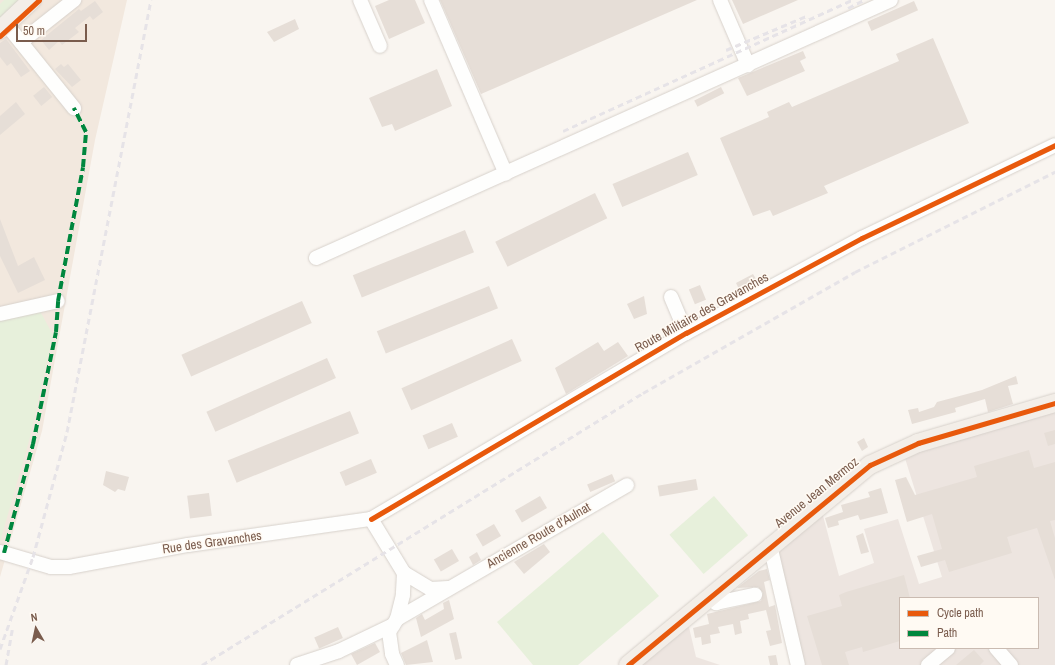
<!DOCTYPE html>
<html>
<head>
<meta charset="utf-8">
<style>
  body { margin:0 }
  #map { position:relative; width:1055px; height:665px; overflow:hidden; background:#f9f5f0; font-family:"Archivo Narrow",sans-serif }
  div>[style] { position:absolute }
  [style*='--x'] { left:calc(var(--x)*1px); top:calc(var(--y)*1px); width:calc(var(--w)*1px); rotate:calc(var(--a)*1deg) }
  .residential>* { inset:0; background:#f2e8de }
  .industrial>* { inset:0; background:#ede5e0 }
  .green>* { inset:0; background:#e7f0db; transform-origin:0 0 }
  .building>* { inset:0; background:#e6ded7; transform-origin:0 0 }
  .roads { filter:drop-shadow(0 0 1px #d7d1cb) drop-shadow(0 0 1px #d7d1cb) }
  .minor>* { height:14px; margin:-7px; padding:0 7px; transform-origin:7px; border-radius:7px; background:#fefefd }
  .major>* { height:18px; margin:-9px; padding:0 9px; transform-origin:9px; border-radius:9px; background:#f3eee8 }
  .rail>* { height:3px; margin-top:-1.5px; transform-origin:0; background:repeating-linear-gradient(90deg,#e6e3e7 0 6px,transparent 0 10px) }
  .quiet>* { height:4px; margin-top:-2px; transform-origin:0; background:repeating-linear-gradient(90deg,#00873e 0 8px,transparent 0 12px) }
  .cycleway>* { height:5px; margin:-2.5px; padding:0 2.5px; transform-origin:2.5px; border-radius:2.5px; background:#e8590c }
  span { translate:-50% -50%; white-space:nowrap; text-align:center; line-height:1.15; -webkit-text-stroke:3px #fffaf3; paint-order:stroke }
  .street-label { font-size:13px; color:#7a5c4d }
  .legend { position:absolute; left:899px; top:597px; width:140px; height:52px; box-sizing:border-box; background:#fffaf3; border:1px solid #cabbb1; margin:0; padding:5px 7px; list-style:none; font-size:12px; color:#7a5c4d }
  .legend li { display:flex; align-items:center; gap:8px; height:20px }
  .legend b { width:20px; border:1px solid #cabbb1 }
  .north { position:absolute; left:16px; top:609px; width:40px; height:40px; -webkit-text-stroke:3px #fffaf3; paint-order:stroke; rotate:351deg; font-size:11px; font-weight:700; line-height:16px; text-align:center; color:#7a5c4d }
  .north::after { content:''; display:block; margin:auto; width:14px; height:18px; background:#7a5c4d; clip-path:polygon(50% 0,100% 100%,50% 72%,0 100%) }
  .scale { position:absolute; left:16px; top:24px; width:71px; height:18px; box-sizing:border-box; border:2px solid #7a5c4d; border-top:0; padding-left:5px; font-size:12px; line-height:14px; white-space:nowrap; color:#7a5c4d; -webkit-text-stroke:3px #fffaf3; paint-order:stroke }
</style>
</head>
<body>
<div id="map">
  <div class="residential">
    <i style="clip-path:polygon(0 0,127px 0,95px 140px,42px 431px,0 577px)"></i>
  </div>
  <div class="industrial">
    <i style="clip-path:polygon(evenodd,1055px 411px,1055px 665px,798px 665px,772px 554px,822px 512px,839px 576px,874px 563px,864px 529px,898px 519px,919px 584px,942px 577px,904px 455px,1055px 411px,900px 598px,1038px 598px,1038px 648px,900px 648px,900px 598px)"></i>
    <i style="clip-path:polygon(688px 623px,696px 657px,720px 665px,639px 665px)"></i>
  </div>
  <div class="green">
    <i style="clip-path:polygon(4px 0,25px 0,0 24px,0 4px)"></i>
    <i style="clip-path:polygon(40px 311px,53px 335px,29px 441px,0 542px,0 320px)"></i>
    <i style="left:714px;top:496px;width:52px;height:59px;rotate:49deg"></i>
    <i style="clip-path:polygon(603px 532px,659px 596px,578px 665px,533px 665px,497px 622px)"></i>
  </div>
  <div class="building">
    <i style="clip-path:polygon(389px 0,415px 0,425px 23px,389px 39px,375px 6px)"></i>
    <i style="clip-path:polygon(440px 0,697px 0,481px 94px)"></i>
    <i style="clip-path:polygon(732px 0,798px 0,743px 24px)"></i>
    <i style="clip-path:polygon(95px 1px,103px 12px,93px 20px,90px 16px,75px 28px,79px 32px,62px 45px,59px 41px,49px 50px,41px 40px,79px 9px,81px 11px)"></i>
    <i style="left:914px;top:1px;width:10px;height:51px;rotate:66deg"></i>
    <i style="clip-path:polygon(295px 19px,299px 29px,274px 42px,267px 32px)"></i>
    <i style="clip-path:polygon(933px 38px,969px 123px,824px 186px,828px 193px,773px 216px,770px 210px,753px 216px,720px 138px,769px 117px,767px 112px,789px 102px,792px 107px,899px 61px,896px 54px)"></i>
    <i style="clip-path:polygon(6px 39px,30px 71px,21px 77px,11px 63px,7px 66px,0 57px,0 43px)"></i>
    <i style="clip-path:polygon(803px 51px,806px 58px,800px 61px,805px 71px,747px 96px,738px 78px)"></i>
    <i style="clip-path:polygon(61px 64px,64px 67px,68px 64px,81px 80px,72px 87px,55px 69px)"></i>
    <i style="clip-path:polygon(437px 69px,452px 106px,395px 131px,392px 124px,382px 127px,369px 98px)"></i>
    <i style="left:44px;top:87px;width:13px;height:14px;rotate:51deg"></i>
    <i style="left:721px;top:87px;width:7px;height:30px;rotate:63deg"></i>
    <i style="clip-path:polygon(16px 102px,25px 114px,0 135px,0 116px)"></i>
    <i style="left:688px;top:152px;width:25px;height:82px;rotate:67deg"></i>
    <i style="left:595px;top:193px;width:28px;height:111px;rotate:64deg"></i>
    <i style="clip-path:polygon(0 219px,18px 266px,34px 257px,45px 280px,18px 293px,0 256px)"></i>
    <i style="left:465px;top:230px;width:24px;height:121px;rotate:68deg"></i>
    <i style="clip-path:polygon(753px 274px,759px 284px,740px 291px,736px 283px)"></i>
    <i style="left:700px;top:285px;width:16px;height:12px;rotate:68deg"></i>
    <i style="left:489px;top:286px;width:24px;height:121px;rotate:68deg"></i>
    <i style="clip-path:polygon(644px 296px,647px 314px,634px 319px,627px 304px)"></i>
    <i style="left:302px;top:301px;width:24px;height:132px;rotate:66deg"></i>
    <i style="left:512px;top:339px;width:24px;height:121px;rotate:66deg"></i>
    <i style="clip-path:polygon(598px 342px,604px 351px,618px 342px,628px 356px,566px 394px,555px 368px)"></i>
    <i style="left:327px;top:358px;width:22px;height:132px;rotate:66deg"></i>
    <i style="clip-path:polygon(1016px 376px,1018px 384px,1008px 386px,1013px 404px,988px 412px,985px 399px,955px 408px,956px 412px,912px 424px,908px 410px,918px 408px,919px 412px,934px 407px,937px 402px,982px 390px)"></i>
    <i style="left:350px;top:411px;width:24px;height:132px;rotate:68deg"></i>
    <i style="left:452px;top:423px;width:15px;height:32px;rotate:67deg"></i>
    <i style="clip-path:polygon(1055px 430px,1055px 444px,1048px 446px,1044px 433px)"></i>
    <i style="clip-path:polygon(864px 438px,868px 447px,862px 451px,857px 442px)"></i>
    <i style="clip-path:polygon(1029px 450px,1034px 468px,1055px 462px,1055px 520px,1050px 521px,1055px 538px,1055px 580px,1037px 528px,1007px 537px,1012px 553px,949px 572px,945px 560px,921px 567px,917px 556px,942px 549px,932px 514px,907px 522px,895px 480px,906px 477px,915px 495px,977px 477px,974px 466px)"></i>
    <i style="left:371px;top:459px;width:15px;height:34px;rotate:67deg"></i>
    <i style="clip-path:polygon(106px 471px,129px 477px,125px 491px,118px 489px,115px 492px,103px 485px)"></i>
    <i style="left:612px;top:474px;width:8px;height:27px;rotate:67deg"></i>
    <i style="left:696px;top:479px;width:11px;height:39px;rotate:80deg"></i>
    <i style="clip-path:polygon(881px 488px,888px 513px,860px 520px,858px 515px,838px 521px,839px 525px,828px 528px,825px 518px,843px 512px,841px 505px,870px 497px,868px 492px)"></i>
    <i style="left:209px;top:493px;width:23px;height:22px;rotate:83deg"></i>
    <i style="left:540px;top:496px;width:14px;height:29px;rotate:60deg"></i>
    <i style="left:494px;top:524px;width:14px;height:21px;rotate:60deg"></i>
    <i style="clip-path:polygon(863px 533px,869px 552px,861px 554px,856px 536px)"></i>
    <i style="clip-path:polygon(544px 544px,550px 552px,524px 574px,514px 562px)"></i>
    <i style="left:452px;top:549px;width:14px;height:21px;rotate:60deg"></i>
    <i style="clip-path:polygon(477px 552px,481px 560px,473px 565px,469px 557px)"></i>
    <i style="clip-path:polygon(767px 569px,770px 580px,764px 582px,769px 607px,775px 605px,782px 643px,770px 646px,766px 631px,771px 630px,766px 610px,748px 614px,749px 619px,740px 621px,742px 633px,735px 635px,733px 624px,718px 627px,720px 633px,710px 635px,711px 643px,702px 645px,701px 637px,695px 638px,693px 628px,709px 624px,707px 614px,761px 601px,763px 593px,758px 587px,737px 588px,759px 571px)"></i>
    <i style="clip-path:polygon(904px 575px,910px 598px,900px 598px,900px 641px,863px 652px,862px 647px,845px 652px,849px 665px,822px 665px,807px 616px,842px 606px,839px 595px,846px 592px)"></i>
    <i style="clip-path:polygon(449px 600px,454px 619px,421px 637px,416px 618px,422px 614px,425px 620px,444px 609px,443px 603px)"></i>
    <i style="left:338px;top:627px;width:12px;height:26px;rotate:66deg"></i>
    <i style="left:456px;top:632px;width:27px;height:7px;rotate:77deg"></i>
    <i style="clip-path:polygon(427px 640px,433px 662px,406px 665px,401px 653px)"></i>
    <i style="clip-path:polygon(375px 643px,380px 652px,357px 665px,351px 654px)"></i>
    <i style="clip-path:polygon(974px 650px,984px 661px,980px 665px,956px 665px)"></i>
    <i style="clip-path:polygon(776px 655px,778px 665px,770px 665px,768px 656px)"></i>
  </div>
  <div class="roads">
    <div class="minor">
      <i style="--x:360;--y:0;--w:50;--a:66.5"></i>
      <i style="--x:431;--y:0;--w:189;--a:66.7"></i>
      <i style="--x:720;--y:0;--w:71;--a:66.7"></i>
      <i style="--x:7;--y:25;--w:107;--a:51.1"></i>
      <i style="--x:21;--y:42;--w:68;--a:-38.4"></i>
      <i style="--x:316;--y:258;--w:630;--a:-24.17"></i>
      <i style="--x:671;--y:297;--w:39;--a:67"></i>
      <i style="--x:0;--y:314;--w:59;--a:-12.6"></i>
      <i style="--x:371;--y:519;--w:366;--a:-30.6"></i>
      <i style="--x:686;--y:333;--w:200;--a:-28.4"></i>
      <i style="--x:862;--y:238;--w:214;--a:-25.7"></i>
      <i style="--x:770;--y:545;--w:123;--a:76.9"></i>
      <i style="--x:0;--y:552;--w:53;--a:16.4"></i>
      <i style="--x:51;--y:567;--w:18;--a:0"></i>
      <i style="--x:69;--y:567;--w:121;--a:-10.5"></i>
      <i style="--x:188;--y:545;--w:185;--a:-8.1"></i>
      <i style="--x:371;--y:519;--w:63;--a:58.6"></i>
      <i style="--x:404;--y:573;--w:22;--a:93"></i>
      <i style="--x:403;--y:595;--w:25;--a:104"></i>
      <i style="--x:397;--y:619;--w:15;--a:122"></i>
      <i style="--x:389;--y:632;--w:22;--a:82"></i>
      <i style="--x:392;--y:654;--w:12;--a:66"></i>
      <i style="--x:404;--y:573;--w:31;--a:31"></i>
      <i style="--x:431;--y:589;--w:17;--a:-3"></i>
      <i style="--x:709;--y:598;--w:9;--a:36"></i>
      <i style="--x:716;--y:603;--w:40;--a:-12"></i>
      <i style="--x:397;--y:619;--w:266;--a:-30.2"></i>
      <i style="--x:996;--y:648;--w:23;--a:49"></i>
      <i style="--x:297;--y:665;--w:44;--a:-18.4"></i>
      <i style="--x:339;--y:651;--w:60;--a:-25.7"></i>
      <i style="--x:928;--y:665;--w:26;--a:-40"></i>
    </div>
    <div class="major">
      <i style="--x:0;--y:30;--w:44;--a:-43.2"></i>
      <i style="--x:628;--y:665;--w:314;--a:-39.6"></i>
      <i style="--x:870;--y:465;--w:53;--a:-24.6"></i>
      <i style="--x:918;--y:443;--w:143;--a:-16.3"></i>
    </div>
  </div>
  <div class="rail">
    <i style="--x:848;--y:8;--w:18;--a:-27"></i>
    <i style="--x:726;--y:50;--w:87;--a:-23"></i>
    <i style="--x:563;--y:131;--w:317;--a:-24.4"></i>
    <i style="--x:0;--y:649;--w:98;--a:-70.3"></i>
    <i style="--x:33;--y:557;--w:130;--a:-74.8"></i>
    <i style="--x:67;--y:432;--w:440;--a:-79"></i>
    <i style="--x:6;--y:665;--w:36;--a:-80"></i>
    <i style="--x:202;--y:665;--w:518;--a:-31.67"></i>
    <i style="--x:643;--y:393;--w:244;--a:-29.7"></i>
    <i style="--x:855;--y:272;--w:224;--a:-26.6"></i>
  </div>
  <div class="quiet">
    <i style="--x:4;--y:553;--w:113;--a:-75.1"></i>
    <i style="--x:33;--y:444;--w:114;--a:-78.4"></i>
    <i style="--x:56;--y:332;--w:31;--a:-86"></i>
    <i style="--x:58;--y:301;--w:136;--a:-79.4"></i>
    <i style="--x:83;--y:167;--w:35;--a:-85"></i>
    <i style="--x:86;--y:132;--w:27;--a:-117"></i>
  </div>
  <div class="cycleway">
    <i style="--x:0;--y:36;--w:53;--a:-42.7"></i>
    <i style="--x:371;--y:519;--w:366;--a:-30.6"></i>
    <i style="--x:686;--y:333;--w:200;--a:-28.4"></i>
    <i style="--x:862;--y:238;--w:214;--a:-25.7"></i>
    <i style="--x:628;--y:665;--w:314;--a:-39.6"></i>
    <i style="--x:870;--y:465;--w:53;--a:-24.6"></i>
    <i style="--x:918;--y:443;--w:143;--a:-16.3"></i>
  </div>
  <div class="street-label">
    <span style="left:702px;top:313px;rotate:-29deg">Route Militaire des Gravanches</span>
    <span style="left:817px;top:493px;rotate:-39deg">Avenue Jean Mermoz</span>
    <span style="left:539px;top:536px;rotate:-30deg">Ancienne Route d'Aulnat</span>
    <span style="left:212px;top:543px;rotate:-8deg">Rue des Gravanches</span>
  </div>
  <ul class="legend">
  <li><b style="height:5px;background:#e8590c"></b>Cycle path</li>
  <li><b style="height:5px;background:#00873e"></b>Path</li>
  </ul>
  <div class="north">N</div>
  <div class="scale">50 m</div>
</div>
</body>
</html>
